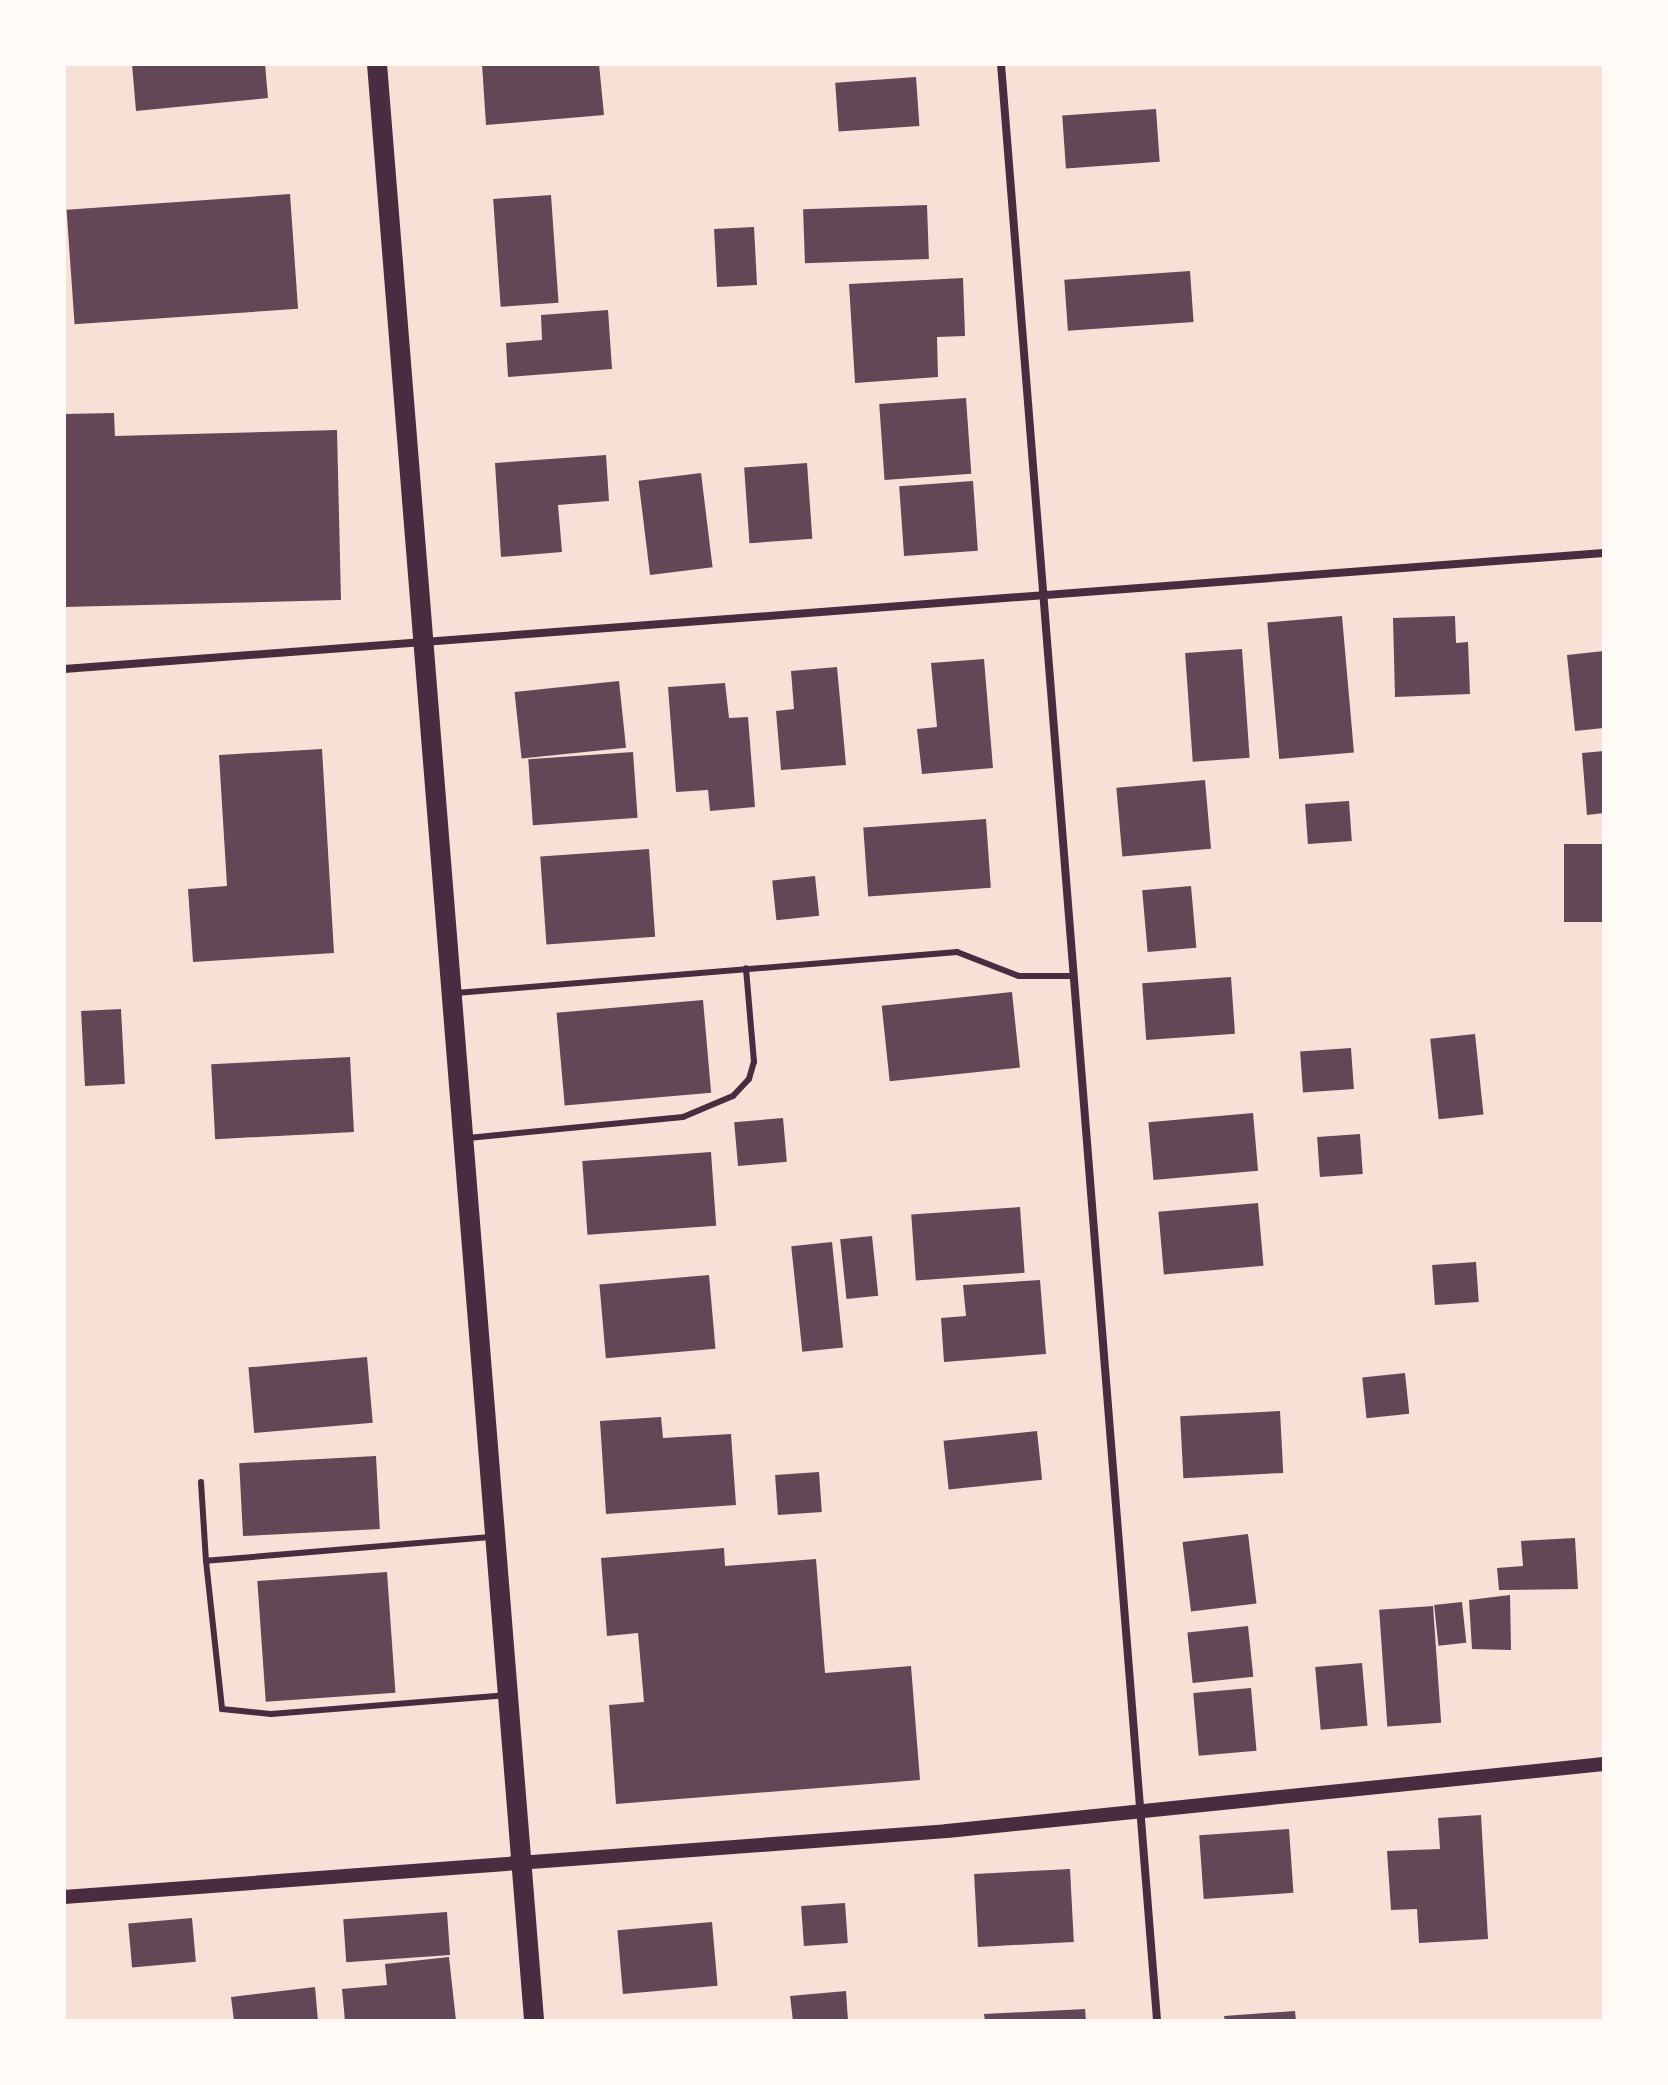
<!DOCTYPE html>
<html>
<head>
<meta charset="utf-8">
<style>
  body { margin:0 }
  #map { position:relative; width:1668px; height:2085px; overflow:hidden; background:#f7e1d7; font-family:Jost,sans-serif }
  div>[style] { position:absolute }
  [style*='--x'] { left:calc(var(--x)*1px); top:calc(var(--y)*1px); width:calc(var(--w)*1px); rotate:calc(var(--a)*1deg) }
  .building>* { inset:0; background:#644757; transform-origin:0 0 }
  .service>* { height:6px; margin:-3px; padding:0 3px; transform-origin:3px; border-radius:3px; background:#4a2c40 }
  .minor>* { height:8px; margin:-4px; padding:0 4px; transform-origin:4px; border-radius:4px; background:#4a2c40 }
  .tertiary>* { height:14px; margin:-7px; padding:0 7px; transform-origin:7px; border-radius:7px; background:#4a2c40 }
  .primary>* { height:20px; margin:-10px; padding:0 10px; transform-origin:10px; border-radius:10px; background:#4a2c40 }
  span { translate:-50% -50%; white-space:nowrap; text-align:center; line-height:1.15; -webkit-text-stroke:8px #fffaf5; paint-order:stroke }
  .frame { position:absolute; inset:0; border:66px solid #fffaf5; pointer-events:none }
</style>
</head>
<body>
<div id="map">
  <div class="building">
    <i style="clip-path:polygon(132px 64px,265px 64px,268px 98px,136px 111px)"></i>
    <i style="clip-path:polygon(482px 64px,599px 64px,604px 115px,486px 125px)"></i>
    <i style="left:916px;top:77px;width:49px;height:81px;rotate:86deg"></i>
    <i style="left:1156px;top:109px;width:53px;height:94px;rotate:86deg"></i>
    <i style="left:290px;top:194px;width:115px;height:224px;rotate:86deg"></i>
    <i style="left:551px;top:195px;width:108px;height:58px;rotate:86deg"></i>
    <i style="left:927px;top:205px;width:54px;height:124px;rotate:88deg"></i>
    <i style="left:754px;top:227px;width:58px;height:40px;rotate:87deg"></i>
    <i style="left:1190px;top:271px;width:51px;height:126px;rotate:86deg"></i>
    <i style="clip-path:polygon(963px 278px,965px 336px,937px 337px,938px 377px,855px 383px,849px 284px)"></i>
    <i style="clip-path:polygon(608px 310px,612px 369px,508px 377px,506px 343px,542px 340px,541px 315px)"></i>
    <i style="left:966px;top:398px;width:76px;height:87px;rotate:86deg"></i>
    <i style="clip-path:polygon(114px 413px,115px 436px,337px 430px,341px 600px,64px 607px,64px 414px)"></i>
    <i style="clip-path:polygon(606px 455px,609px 501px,558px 505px,562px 552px,501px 557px,495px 463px)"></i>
    <i style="left:807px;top:463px;width:76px;height:63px;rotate:86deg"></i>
    <i style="left:701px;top:473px;width:95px;height:63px;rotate:83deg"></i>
    <i style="left:973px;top:481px;width:70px;height:74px;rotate:86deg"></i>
    <i style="left:1342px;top:616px;width:137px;height:75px;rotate:85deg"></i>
    <i style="clip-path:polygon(1455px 616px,1456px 643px,1468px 642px,1470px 694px,1395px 697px,1393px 618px)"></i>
    <i style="left:1242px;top:649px;width:109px;height:57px;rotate:86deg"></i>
    <i style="clip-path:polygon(1604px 651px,1604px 728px,1575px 731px,1567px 655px)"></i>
    <i style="clip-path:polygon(984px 659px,993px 768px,922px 774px,917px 729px,937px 727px,931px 663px)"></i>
    <i style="clip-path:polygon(837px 667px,846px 765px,781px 770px,776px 711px,794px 709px,791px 671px)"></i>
    <i style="left:619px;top:681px;width:67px;height:105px;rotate:84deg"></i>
    <i style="clip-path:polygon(725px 683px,729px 718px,748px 717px,755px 807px,710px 811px,708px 790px,676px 792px,668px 687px)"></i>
    <i style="clip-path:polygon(322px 749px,334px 953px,193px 962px,188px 889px,227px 886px,219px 755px)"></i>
    <i style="clip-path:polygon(1604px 751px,1604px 813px,1587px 815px,1582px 753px)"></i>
    <i style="left:633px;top:752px;width:66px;height:105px;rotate:86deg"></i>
    <i style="left:1205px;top:780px;width:69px;height:89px;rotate:85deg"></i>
    <i style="left:1349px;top:801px;width:40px;height:44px;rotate:86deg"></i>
    <i style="left:986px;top:819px;width:69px;height:123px;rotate:86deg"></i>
    <i style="left:1604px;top:844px;width:78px;height:40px;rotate:90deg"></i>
    <i style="left:649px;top:849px;width:88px;height:109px;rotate:86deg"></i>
    <i style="left:815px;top:876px;width:40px;height:43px;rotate:84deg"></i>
    <i style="left:1191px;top:886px;width:62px;height:49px;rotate:85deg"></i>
    <i style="left:1231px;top:977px;width:57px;height:89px;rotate:86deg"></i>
    <i style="left:1012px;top:992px;width:76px;height:131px;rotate:84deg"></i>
    <i style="left:703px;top:1000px;width:93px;height:147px;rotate:85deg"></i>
    <i style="left:121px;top:1009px;width:75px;height:40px;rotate:87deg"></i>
    <i style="left:1475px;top:1034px;width:81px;height:45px;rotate:84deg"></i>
    <i style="left:1351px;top:1048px;width:41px;height:51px;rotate:86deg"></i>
    <i style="left:350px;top:1057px;width:75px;height:139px;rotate:87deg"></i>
    <i style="left:1253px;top:1113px;width:58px;height:105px;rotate:85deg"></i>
    <i style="left:783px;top:1118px;width:44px;height:49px;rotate:85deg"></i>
    <i style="left:1360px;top:1134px;width:40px;height:43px;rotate:86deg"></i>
    <i style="left:711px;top:1152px;width:74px;height:129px;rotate:86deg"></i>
    <i style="left:1258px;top:1203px;width:63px;height:100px;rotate:85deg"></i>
    <i style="left:1020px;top:1207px;width:66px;height:109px;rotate:86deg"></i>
    <i style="left:872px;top:1236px;width:60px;height:32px;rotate:84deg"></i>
    <i style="left:832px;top:1242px;width:106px;height:41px;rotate:84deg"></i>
    <i style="left:1476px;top:1262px;width:40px;height:44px;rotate:86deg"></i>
    <i style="left:709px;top:1275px;width:74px;height:110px;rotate:85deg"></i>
    <i style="clip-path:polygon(1040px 1280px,1046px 1354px,944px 1362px,941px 1318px,966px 1316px,963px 1285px)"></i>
    <i style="left:367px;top:1357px;width:66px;height:119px;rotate:85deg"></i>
    <i style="left:1405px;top:1373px;width:41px;height:43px;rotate:84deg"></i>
    <i style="left:1280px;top:1411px;width:62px;height:100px;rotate:87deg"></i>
    <i style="clip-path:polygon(661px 1417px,663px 1438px,731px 1434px,736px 1505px,606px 1514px,600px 1421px)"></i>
    <i style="left:1037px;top:1431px;width:49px;height:94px;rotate:84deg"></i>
    <i style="left:376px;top:1456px;width:73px;height:137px;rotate:87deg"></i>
    <i style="left:819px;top:1472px;width:40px;height:44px;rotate:86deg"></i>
    <i style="left:1248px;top:1534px;width:70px;height:66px;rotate:83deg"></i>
    <i style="clip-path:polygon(1575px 1538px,1578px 1589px,1499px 1590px,1497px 1568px,1523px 1566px,1521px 1541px)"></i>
    <i style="clip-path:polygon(724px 1548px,725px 1566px,816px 1559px,825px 1673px,911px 1666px,920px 1780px,616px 1804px,609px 1705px,644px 1702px,638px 1633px,607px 1636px,601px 1558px)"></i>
    <i style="left:387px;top:1572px;width:121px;height:130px;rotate:86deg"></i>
    <i style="clip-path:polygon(1510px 1595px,1511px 1650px,1472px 1649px,1469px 1600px)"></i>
    <i style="left:1462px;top:1602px;width:41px;height:28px;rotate:84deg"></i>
    <i style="left:1433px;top:1606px;width:117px;height:54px;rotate:86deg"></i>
    <i style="left:1248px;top:1626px;width:51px;height:61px;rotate:84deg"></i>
    <i style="left:1362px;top:1663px;width:63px;height:47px;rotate:85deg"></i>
    <i style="left:1251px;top:1688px;width:63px;height:58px;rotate:85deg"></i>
    <i style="clip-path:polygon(1481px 1815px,1488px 1939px,1419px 1943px,1417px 1909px,1391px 1910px,1387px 1851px,1440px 1849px,1438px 1818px)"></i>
    <i style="left:1289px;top:1829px;width:64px;height:90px;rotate:86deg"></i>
    <i style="left:1070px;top:1869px;width:73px;height:96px;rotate:87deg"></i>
    <i style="left:845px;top:1903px;width:40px;height:44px;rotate:86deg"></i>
    <i style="left:447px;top:1912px;width:43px;height:104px;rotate:86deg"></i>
    <i style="left:192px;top:1918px;width:44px;height:64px;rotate:85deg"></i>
    <i style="left:712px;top:1922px;width:64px;height:95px;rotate:85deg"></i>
    <i style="clip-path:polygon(449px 1957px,456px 2021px,345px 2021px,342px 1989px,387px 1985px,385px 1964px)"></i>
    <i style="clip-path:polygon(315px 1987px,318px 2021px,234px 2021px,231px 1997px)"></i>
    <i style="clip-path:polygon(846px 1991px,848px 2021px,793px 2021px,790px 1996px)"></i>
    <i style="clip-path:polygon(1085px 2009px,1086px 2021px,985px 2021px,984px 2014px)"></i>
    <i style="clip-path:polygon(1295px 2011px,1296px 2021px,1225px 2021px,1224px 2016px)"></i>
  </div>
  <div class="service">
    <i style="--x:456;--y:993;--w:503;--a:-4.68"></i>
    <i style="--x:957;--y:952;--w:66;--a:21.2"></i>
    <i style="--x:1019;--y:976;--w:54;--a:0"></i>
    <i style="--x:468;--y:1138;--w:216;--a:-5.6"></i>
    <i style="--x:683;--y:1117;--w:54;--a:-22.8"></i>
    <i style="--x:733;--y:1096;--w:23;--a:-47"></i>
    <i style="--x:749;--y:1079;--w:18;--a:-74"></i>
    <i style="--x:754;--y:1062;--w:94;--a:-94.9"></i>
    <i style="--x:201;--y:1482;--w:79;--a:86.4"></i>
    <i style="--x:490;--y:1537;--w:285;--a:175.2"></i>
    <i style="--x:206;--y:1561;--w:149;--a:83.8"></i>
    <i style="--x:222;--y:1709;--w:49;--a:5.8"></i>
    <i style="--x:271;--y:1714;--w:235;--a:-4.6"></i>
  </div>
  <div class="minor">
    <i style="--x:1001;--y:64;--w:1963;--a:85.44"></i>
    <i style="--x:64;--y:669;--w:1544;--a:-4.31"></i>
  </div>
  <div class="tertiary">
    <i style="--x:64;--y:1897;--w:885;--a:-4.27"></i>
    <i style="--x:947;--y:1831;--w:660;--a:-5.82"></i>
  </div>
  <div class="primary">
    <i style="--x:377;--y:64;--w:1963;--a:85.41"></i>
  </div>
  <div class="frame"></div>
</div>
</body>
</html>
